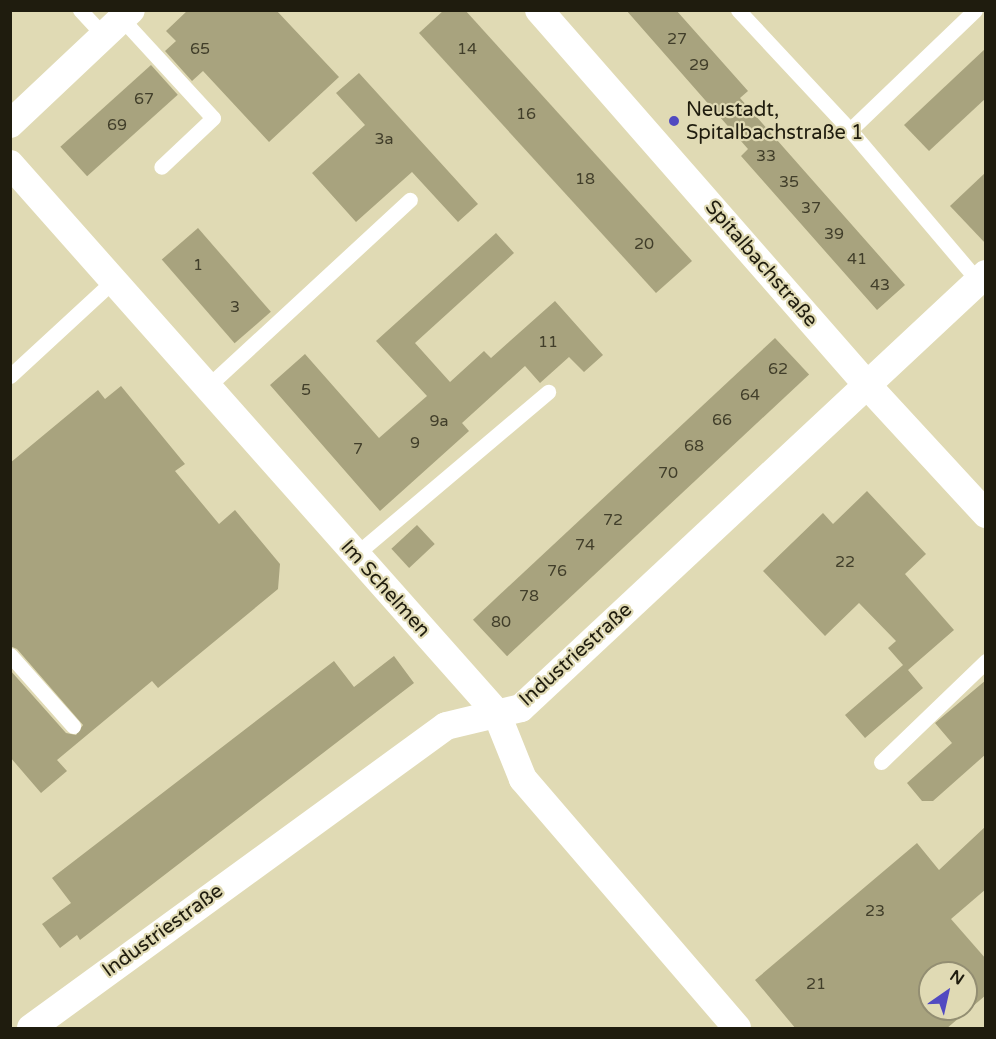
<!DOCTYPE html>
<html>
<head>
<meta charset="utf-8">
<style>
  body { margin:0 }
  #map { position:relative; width:996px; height:1039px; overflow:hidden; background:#e0dab4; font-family:"Varela Round",sans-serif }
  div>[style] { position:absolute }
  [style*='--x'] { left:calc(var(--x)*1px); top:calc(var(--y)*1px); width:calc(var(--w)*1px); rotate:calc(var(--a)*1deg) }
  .building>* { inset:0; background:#a8a37e; transform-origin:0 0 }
  .service>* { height:15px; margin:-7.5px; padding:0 7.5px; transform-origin:7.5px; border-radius:7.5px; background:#fff }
  .minor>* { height:28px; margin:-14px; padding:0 14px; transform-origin:14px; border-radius:14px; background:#fff }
  .dots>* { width:16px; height:16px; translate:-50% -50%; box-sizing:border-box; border:3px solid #e0dab4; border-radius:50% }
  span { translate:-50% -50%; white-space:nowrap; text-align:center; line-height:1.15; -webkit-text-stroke:4.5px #e0dab4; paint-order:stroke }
  .number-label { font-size:16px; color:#413e2a }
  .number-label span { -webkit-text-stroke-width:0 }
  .poi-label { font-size:20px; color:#1f1c0e }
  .left { translate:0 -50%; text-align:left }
  .street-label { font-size:20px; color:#1f1c0e }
  .frame { position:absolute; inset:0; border:12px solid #1f1c0e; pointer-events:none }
  .north { position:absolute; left:918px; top:961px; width:60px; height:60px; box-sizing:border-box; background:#e0dab4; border:2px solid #938e72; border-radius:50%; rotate:34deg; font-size:16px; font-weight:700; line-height:24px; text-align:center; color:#1f1c0e }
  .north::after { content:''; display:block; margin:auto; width:21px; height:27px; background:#514ac1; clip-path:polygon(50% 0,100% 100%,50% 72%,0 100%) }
</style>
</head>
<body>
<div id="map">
  <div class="building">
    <i style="clip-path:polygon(188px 10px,276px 10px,339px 77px,269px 142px,203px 71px,192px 81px,165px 51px,176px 41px,166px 31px)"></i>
    <i style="clip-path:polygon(444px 10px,465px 10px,692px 261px,656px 293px,419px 33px)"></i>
    <i style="clip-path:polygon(626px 10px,676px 10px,748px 91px,740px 98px,905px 285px,877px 310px,741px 156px,748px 149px)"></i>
    <i style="clip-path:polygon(986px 48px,986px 98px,929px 151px,904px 125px)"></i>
    <i style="left:151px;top:65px;width:40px;height:122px;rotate:48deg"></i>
    <i style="clip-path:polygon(359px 73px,478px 204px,458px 222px,412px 172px,356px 222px,312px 173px,365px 125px,336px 93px)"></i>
    <i style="clip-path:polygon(986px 172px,986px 244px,950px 206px)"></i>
    <i style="left:198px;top:228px;width:111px;height:48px;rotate:49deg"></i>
    <i style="clip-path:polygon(496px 233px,514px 253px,415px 343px,450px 382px,484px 351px,491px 358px,555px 301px,603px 355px,584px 372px,569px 357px,540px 383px,525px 366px,462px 423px,469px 431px,380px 511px,270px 385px,305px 354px,379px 438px,427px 396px,376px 341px)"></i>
    <i style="left:775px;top:338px;width:50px;height:413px;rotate:47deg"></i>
    <i style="clip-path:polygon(121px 386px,185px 464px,175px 471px,219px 524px,235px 510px,280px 564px,278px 589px,158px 688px,152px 681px,57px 760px,67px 771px,41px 793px,10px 757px,10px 670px,66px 733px,76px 735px,83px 725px,17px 649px,10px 646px,10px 463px,98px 390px,105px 399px)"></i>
    <i style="clip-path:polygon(867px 491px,926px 554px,905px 574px,954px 630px,908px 670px,923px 688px,865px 738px,845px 715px,903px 665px,888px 648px,896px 641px,859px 603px,825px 636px,763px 571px,823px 513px,833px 524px)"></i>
    <i style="left:417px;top:525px;width:26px;height:35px;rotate:47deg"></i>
    <i style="clip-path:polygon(394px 656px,414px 683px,80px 940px,77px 935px,60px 948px,42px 924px,71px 903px,52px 878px,334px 661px,354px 687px)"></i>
    <i style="clip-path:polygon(986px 680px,986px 754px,933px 801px,922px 801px,907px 783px,952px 743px,935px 723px)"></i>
    <i style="clip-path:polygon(evenodd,986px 826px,986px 889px,951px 919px,986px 959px,986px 995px,946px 1029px,796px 1029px,755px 980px,917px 843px,939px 870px,986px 826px,930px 973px,966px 973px,966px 1009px,930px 1009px,930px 973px)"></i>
  </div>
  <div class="service">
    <i style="--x:80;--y:10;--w:35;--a:47"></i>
    <i style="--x:738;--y:10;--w:164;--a:47"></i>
    <i style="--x:850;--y:130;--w:198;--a:49.7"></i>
    <i style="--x:122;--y:19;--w:134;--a:47.4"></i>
    <i style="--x:213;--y:118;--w:71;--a:136.7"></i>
    <i style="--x:850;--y:130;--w:173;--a:-43.8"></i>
    <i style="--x:10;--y:376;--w:142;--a:-42.7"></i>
    <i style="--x:207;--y:387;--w:276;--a:-42.7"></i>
    <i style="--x:355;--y:555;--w:253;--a:-40.2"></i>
    <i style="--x:10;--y:655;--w:95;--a:48.4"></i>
    <i style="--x:881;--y:762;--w:146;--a:-43.9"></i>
  </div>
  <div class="minor">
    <i style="--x:539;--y:10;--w:497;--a:48.8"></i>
    <i style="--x:866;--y:384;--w:177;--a:47.3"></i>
    <i style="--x:10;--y:124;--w:166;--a:-43.3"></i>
    <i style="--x:10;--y:164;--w:732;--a:48.43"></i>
    <i style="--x:496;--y:712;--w:72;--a:68.1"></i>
    <i style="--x:523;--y:779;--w:328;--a:49.3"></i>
    <i style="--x:31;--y:1028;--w:513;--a:-36.04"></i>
    <i style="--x:446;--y:726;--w:77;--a:-13.5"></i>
    <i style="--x:521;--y:708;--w:636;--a:-43.03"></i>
  </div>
  <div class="dots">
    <i style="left:674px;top:121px;background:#514ac1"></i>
  </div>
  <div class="number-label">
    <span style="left:677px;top:39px">27</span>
    <span style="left:200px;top:49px">65</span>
    <span style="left:467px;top:49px">14</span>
    <span style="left:699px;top:65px">29</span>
    <span style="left:144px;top:99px">67</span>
    <span style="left:526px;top:114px">16</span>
    <span style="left:117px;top:125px">69</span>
    <span style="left:384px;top:139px">3a</span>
    <span style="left:766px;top:156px">33</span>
    <span style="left:585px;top:179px">18</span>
    <span style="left:789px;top:182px">35</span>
    <span style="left:811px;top:208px">37</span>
    <span style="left:834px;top:234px">39</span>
    <span style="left:644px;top:244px">20</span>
    <span style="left:857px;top:259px">41</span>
    <span style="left:198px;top:265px">1</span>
    <span style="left:880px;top:285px">43</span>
    <span style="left:235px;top:307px">3</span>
    <span style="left:548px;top:342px">11</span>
    <span style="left:778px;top:369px">62</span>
    <span style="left:306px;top:390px">5</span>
    <span style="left:750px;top:395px">64</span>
    <span style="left:722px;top:420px">66</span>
    <span style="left:439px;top:421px">9a</span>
    <span style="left:415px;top:443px">9</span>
    <span style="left:694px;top:446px">68</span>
    <span style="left:358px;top:449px">7</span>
    <span style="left:668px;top:473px">70</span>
    <span style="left:613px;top:520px">72</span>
    <span style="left:585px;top:545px">74</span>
    <span style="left:845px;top:562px">22</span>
    <span style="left:557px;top:571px">76</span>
    <span style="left:529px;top:596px">78</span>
    <span style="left:501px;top:622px">80</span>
    <span style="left:875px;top:911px">23</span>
    <span style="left:816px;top:984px">21</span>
  </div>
  <div class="poi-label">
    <span class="left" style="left:686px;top:122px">Neustadt,<br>Spitalbachstraße 1</span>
  </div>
  <div class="street-label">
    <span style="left:761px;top:264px;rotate:49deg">Spitalbachstraße</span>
    <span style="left:385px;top:589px;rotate:48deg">Im Schelmen</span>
    <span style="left:576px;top:655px;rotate:-42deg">Industriestraße</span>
    <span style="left:163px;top:931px;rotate:-36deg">Industriestraße</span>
  </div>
  <div class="frame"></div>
  <div class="north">N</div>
</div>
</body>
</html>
